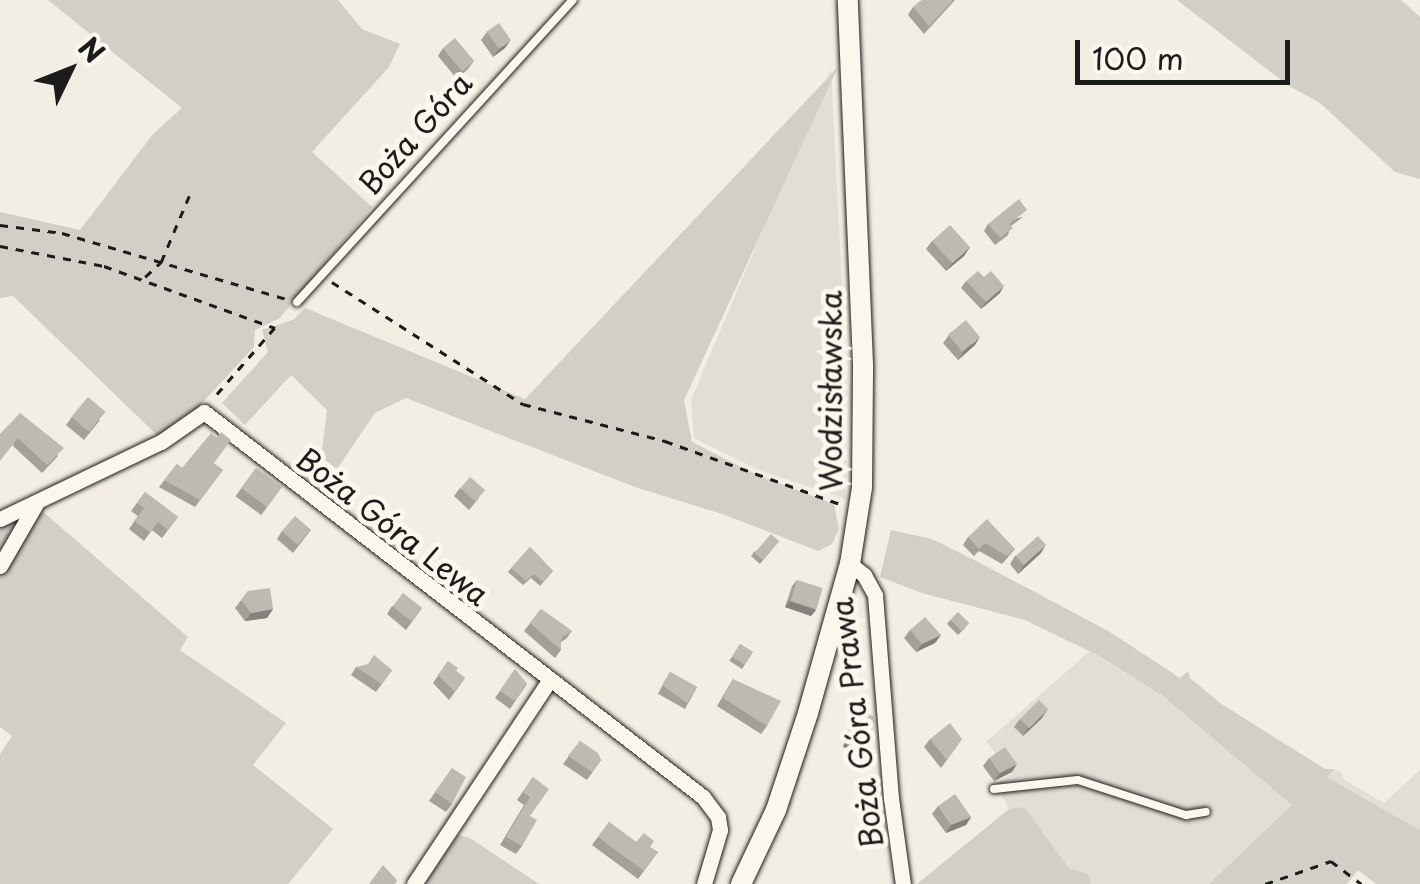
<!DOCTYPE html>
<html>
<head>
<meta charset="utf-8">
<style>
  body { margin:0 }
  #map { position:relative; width:1420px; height:884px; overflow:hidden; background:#f2eee4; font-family:"Playpen Sans",sans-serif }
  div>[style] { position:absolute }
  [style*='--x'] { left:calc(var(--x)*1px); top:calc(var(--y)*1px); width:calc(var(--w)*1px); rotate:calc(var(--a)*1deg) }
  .built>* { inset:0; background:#e2ded5 }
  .green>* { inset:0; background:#d2cfc6 }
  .path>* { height:2.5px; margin-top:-1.25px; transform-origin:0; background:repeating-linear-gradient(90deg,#1c1c1c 0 8px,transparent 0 16px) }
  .roads { filter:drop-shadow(0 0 2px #1c1c1c) drop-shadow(0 0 2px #1c1c1c) }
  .lane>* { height:8px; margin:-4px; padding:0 4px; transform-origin:4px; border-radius:4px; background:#fbf7ec }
  .street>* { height:15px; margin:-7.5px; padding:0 7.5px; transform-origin:7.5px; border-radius:7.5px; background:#fbf7ec }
  .secondary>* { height:20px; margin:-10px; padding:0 10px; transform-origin:10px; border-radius:10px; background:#fbf7ec }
  .wall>* { inset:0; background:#a3a098; transform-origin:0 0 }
  .shaded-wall>* { inset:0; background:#84827c }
  .building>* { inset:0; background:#bdbab1; transform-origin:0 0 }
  span { translate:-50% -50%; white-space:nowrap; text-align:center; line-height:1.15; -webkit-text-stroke:10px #fbf7ec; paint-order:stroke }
  .street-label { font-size:30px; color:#1c1c1c }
  .north { position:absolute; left:20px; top:20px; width:100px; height:100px; -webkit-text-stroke:8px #fbf7ec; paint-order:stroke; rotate:47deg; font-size:28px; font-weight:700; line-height:40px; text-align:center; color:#1c1c1c }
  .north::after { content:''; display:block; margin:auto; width:35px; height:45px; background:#1c1c1c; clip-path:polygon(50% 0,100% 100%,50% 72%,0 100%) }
  .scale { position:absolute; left:1075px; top:40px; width:215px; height:45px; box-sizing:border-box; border:5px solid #1c1c1c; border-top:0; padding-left:12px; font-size:30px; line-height:35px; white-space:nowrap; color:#1c1c1c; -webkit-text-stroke:8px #fbf7ec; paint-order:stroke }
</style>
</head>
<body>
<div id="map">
  <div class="built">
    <i style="clip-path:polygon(831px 69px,847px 385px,846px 499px,761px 471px,694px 438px,691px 400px)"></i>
    <i style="clip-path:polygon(1090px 651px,1163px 696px,1293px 805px,1209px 884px,1091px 884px,1088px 874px,1069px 868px,1024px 807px,1009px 809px,996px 785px,1013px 773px,986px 742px)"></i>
    <i style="clip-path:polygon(1334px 769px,1342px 773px,1343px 779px,1384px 803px,1420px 770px,1420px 830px,1326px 776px)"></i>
  </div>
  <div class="green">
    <i style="clip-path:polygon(48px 0,338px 0,362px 29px,400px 44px,389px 67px,312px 152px,372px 207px,280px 318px,255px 330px,254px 347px,190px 416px,159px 437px,13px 296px,0 298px,0 212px,80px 230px,153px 134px,182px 108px)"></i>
    <i style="clip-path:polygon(1177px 0,1401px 0,1420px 17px,1420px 179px,1395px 172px,1320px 103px,1289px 86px)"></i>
    <i style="clip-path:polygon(838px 67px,684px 400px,692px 442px,755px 474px,834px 504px,839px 529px,832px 544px,818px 551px,725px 515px,635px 487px,406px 398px,375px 413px,337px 469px,321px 457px,327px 410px,291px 375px,245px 425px,222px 403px,268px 352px,262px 330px,293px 320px,305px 308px,525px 399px)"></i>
    <i style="clip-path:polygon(41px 510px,188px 637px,180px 650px,286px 723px,253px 765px,333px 829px,288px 884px,0 884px,0 754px,12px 736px,0 727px,0 524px)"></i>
    <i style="clip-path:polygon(891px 530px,932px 539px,980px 563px,1110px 632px,1180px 678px,1188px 671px,1190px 678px,1220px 703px,1325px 769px,1334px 769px,1327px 777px,1420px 830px,1420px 884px,1376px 884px,1358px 870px,1347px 884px,1209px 884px,1292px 805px,1163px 696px,1099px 656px,1025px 620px,922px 593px,880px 577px)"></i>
    <i style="clip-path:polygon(1024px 807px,1069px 868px,1088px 874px,1091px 884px,917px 884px,1009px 809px)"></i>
    <i style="clip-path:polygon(458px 835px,470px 838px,539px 884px,424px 884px)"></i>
  </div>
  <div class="path">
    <i style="--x:0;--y:225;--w:63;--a:7.4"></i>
    <i style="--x:62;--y:233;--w:234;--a:16.4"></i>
    <i style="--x:0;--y:246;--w:106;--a:10.9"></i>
    <i style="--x:104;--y:266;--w:182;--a:19.9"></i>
    <i style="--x:275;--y:328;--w:94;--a:131.1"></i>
    <i style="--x:145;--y:277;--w:22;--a:-43"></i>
    <i style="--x:161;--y:262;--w:72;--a:-67"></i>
    <i style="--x:332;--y:282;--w:227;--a:32.6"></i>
    <i style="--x:523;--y:404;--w:147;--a:14.6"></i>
    <i style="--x:665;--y:441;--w:189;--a:19.8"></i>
    <i style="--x:1265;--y:884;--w:70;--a:-19.2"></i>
    <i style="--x:1331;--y:861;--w:38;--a:37"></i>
  </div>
  <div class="roads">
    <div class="lane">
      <i style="--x:297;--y:302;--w:409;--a:-47.6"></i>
      <i style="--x:994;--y:789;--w:84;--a:-6.1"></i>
      <i style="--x:1078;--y:780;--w:114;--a:18"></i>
      <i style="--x:1186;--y:815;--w:20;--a:-9"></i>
    </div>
    <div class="street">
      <i style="--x:0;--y:519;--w:178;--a:-25.6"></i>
      <i style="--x:161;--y:442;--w:52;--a:-34.9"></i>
      <i style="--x:204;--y:412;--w:630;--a:37.65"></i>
      <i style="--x:703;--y:797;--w:25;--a:53"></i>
      <i style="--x:718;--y:817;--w:13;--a:81"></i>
      <i style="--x:720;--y:830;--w:56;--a:106.5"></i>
      <i style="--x:850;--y:564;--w:18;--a:38"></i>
      <i style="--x:864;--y:575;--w:23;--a:61"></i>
      <i style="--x:875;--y:595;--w:204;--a:85.5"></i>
      <i style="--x:891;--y:798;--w:87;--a:82.1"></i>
      <i style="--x:0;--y:566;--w:74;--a:-60"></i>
      <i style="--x:414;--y:884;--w:244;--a:-56.4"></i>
    </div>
    <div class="secondary">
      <i style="--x:741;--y:884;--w:82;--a:-64.7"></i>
      <i style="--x:776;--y:810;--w:102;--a:-71.7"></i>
      <i style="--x:808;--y:713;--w:155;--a:-74.3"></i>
      <i style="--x:850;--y:564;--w:78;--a:-81.1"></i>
      <i style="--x:862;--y:487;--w:123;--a:-89.5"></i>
      <i style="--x:863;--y:364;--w:364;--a:-92.4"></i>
    </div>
  </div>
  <div class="wall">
    <i style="clip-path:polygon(922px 0,955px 0,924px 34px,908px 15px,913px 7px)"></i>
    <i style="clip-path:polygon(487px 32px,505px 48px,493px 57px,481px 40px)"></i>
    <i style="clip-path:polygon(443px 48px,474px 61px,468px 69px,457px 79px,438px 56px)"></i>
    <i style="clip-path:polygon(1023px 217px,1011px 226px,1008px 235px,995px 245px,984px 231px,988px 224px)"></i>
    <i style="clip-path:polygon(932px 241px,970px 247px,964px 256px,946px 271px,926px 249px)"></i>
    <i style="clip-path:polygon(966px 281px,1000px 293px,981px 309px,961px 288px)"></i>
    <i style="clip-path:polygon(949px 335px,975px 345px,958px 360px,943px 343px)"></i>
    <i style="clip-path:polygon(20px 413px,58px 456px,42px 473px,13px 446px)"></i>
    <i style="clip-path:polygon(72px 417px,100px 420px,84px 440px,66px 425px)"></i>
    <i style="clip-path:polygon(177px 464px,182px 468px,214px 464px,223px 470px,195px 507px,159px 487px)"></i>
    <i style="left:256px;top:468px;width:32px;height:35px;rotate:36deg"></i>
    <i style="clip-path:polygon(460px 488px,479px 498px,469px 510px,454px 496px)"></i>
    <i style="clip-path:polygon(145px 492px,178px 517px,162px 538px,152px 530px,144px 541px,129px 529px,138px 516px,131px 511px)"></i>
    <i style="clip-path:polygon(311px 530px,293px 553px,277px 539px,282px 531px)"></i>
    <i style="clip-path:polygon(968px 537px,1015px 549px,1002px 564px,979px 551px,974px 556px,963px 545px)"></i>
    <i style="clip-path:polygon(779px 541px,760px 564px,751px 556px,754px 552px)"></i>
    <i style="clip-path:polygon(530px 547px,553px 571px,540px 586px,531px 578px,523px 585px,508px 572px)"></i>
    <i style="clip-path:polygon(1041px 553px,1018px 574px,1010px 564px,1015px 556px)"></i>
    <i style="clip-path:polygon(797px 580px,816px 610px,811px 616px,785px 607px,792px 586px)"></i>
    <i style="clip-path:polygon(248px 591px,273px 609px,267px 618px,245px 621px,235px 608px)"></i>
    <i style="clip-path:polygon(392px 606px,422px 608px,406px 630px,387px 614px)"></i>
    <i style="clip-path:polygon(541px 609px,572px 631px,566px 639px,561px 642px,561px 650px,555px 658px,524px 631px)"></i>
    <i style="clip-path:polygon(950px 620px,966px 627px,958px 635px,947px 624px)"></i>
    <i style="clip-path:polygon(910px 630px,941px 635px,935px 643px,916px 652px,904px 638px)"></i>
    <i style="left:740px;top:644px;width:15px;height:20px;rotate:32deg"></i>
    <i style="clip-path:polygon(448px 661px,456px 671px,465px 678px,449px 700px,433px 683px)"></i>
    <i style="clip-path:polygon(356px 667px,392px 670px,376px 692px,351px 675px)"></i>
    <i style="clip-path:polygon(515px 669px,527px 684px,510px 709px,495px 698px)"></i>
    <i style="left:670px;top:672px;width:31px;height:25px;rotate:29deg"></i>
    <i style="clip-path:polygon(733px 679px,767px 726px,761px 734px,717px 706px)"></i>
    <i style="clip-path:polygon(863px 713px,868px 744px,862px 752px,843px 747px,849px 725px,855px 717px,859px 718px)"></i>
    <i style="clip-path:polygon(1042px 718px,1023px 736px,1014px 727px,1020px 719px)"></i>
    <i style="clip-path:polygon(930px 739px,962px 739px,941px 768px,924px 747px)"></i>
    <i style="clip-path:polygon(580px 741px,601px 760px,587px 780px,563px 764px)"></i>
    <i style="clip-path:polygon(989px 758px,1012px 772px,994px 781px,983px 766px)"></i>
    <i style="clip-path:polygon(452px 768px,452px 804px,446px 812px,429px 801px)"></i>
    <i style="clip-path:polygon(533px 777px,530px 816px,522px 846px,516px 854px,500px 845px,524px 805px,517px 800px)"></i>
    <i style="clip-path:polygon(938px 806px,971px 817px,966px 825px,946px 833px,932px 814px)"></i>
    <i style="clip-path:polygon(609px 822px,636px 842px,650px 847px,658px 852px,638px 879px,592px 845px)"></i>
  </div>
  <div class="shaded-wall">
    <i style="clip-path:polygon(511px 40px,505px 48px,493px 57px,499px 49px)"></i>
    <i style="clip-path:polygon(970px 247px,964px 256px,946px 271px,952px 263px)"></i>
    <i style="clip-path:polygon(1004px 286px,1000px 293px,981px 309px,986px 302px)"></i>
    <i style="clip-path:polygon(980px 337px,975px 345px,958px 360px,964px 351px)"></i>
    <i style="clip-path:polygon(1046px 545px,1041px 553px,1018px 574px,1024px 565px)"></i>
    <i style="clip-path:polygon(790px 601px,816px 610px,811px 616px,785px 607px)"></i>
    <i style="clip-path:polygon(273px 609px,267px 618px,245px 621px,251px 613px)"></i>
    <i style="clip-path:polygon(941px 635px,935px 643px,916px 652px,922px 644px)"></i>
    <i style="clip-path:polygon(1048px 709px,1042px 718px,1023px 736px,1028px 728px)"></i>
    <i style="clip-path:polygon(848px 738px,868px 744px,862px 752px,843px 747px)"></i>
    <i style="clip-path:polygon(1017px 764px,1012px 772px,994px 781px,1000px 773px)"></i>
    <i style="clip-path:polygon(971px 817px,966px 825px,946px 833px,951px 825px)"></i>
  </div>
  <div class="building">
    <i style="clip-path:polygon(922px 0,953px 0,929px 26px,913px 7px)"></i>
    <i style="left:499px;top:23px;width:21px;height:15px;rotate:55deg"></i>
    <i style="left:455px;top:38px;width:30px;height:16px;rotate:50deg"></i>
    <i style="clip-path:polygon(1019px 199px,1027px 210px,1009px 224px,1013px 228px,1000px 238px,988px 224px)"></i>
    <i style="left:950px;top:225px;width:30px;height:24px;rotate:48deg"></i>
    <i style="clip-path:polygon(978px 271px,984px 277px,991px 271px,1004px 286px,986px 302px,966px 281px)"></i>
    <i style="left:966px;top:320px;width:22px;height:23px;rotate:51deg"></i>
    <i style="left:88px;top:397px;width:23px;height:26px;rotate:40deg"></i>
    <i style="clip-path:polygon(20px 413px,64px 448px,47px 465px,18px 438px,0 461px,0 434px)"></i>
    <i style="clip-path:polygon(221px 432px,231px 440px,214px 463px,223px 470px,200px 500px,164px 480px,177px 464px,182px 468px,211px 433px,217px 438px)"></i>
    <i style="left:256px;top:468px;width:32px;height:25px;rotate:36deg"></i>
    <i style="left:470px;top:477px;width:20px;height:15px;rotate:41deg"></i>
    <i style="clip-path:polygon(145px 492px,178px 517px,168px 530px,158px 522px,150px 532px,134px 521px,144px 508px,137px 503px)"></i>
    <i style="left:295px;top:516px;width:21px;height:20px;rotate:41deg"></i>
    <i style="clip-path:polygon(987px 519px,1015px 549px,1007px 556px,985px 543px,979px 549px,968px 537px)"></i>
    <i style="left:771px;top:534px;width:11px;height:25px;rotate:41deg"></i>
    <i style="left:1038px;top:536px;width:12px;height:30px;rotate:48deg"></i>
    <i style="clip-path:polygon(530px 547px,553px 571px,543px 582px,534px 574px,526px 581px,511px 568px)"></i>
    <i style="left:797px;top:580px;width:27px;height:22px;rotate:17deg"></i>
    <i style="clip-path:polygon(270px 588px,273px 609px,251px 613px,241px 600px,248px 591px)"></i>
    <i style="left:403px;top:593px;width:24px;height:17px;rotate:38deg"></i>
    <i style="clip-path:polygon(541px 609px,572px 631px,561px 638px,561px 650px,530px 623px)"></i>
    <i style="left:958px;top:612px;width:16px;height:11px;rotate:45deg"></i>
    <i style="clip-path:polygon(925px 617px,941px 635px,922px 644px,910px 630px)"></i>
    <i style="left:740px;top:644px;width:15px;height:15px;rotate:32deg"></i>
    <i style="clip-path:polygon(374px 655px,392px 670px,382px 684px,356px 667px,368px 664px)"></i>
    <i style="clip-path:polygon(448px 661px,458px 668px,456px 671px,465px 678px,455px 692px,438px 675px)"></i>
    <i style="clip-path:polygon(515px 669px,527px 684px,515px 701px,500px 691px)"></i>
    <i style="clip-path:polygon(670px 672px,697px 687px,687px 703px,662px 685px)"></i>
    <i style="clip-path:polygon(733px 679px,781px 701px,767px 726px,723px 698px)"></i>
    <i style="left:1039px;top:700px;width:13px;height:27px;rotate:45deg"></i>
    <i style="clip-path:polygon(863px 713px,876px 717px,868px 744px,848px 738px,855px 717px,861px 719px)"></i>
    <i style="clip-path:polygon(950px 723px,962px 739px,947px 760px,930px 739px)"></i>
    <i style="clip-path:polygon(580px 741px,598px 753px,601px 760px,592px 772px,568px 756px)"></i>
    <i style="clip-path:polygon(1005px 747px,1017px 764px,1000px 773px,989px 758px)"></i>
    <i style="clip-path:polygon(452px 768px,466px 777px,452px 804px,435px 792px)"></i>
    <i style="clip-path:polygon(533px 777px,549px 789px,530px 816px,537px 820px,522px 846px,506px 837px,530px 797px,523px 792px)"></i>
    <i style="clip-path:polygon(955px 794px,971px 817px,951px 825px,938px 806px)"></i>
    <i style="clip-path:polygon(609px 822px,636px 842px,644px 833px,654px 841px,650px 847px,658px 852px,644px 871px,598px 837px)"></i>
    <i style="clip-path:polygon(383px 865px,397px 880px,395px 884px,369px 884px)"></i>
  </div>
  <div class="street-label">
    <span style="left:415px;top:133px;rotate:-48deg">Boża Góra</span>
    <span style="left:830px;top:391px;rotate:-90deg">Wodzisławska</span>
    <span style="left:393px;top:526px;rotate:38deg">Boża Góra Lewa</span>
    <span style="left:856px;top:723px;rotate:-97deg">Boża Góra Prawa</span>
  </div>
  <div class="north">N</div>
  <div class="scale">100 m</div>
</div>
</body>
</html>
